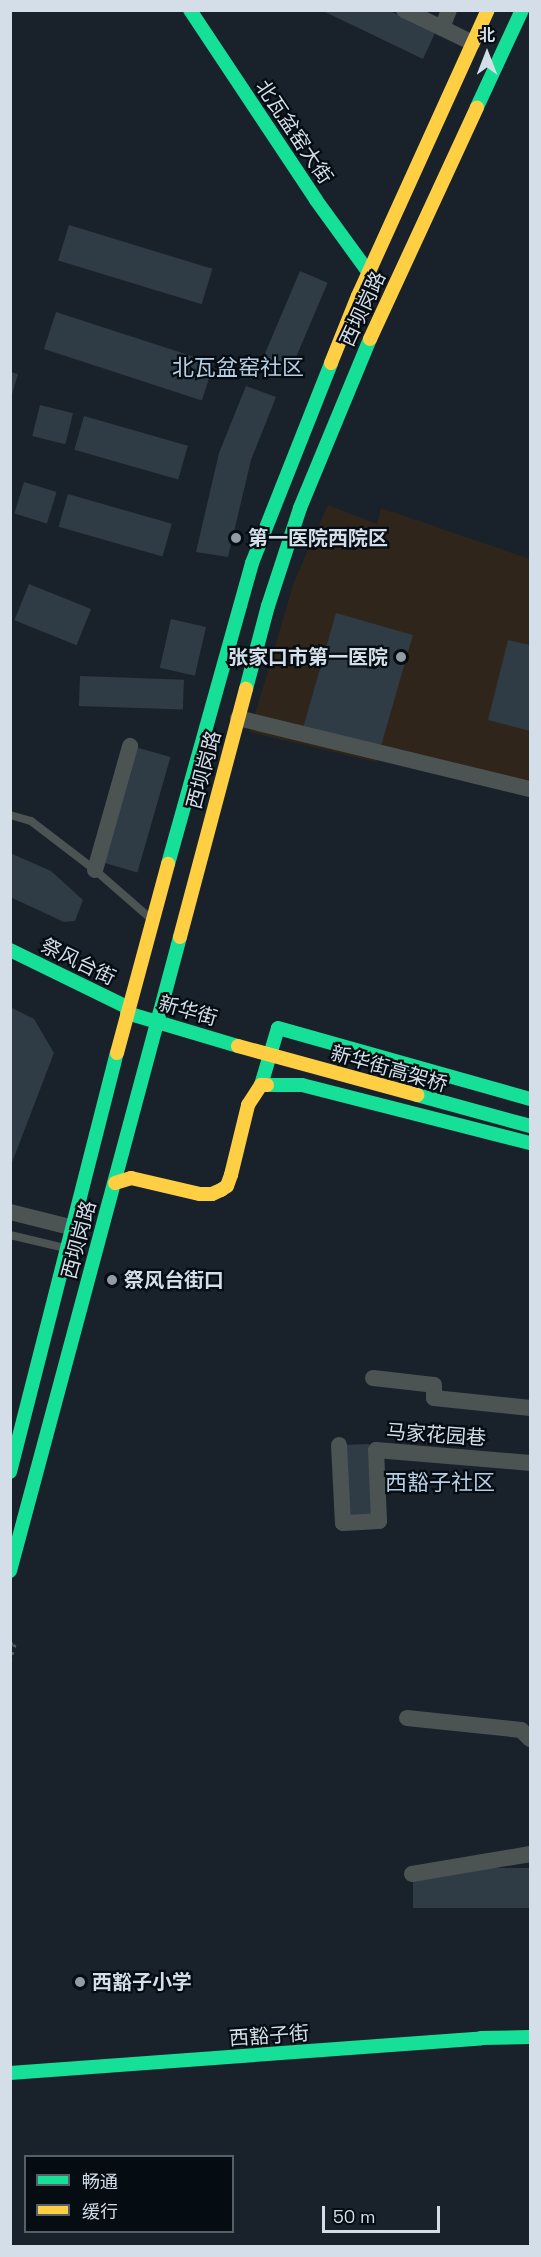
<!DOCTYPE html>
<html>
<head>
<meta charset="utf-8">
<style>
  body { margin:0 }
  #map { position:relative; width:541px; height:2257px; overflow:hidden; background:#19222b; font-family:"Space Grotesk","Noto Sans SC",sans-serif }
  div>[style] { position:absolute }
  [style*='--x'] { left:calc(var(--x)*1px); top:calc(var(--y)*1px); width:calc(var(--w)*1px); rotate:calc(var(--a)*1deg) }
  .medical>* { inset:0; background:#2f251b }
  .building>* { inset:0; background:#2f3b45; transform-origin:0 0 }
  .path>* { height:3px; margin-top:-1.5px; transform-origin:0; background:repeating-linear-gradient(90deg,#50585a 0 3px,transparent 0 7.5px) }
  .lane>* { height:8px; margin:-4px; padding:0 4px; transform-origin:4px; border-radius:4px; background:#4b5353 }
  .street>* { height:16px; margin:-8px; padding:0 8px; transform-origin:8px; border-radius:8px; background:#4b5353 }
  .fast>* { height:14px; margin:-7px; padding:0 7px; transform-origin:7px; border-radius:7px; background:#16e098 }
  .slow>* { height:14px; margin:-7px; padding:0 7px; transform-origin:7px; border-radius:7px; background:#ffcf43 }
  .fast-bridge>* { height:14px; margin:-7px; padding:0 7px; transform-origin:7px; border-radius:7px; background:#16e098 }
  .slow-bridge>* { height:14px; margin:-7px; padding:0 7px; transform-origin:7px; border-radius:7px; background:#ffcf43 }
  .dots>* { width:16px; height:16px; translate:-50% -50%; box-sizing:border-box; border:3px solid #050c12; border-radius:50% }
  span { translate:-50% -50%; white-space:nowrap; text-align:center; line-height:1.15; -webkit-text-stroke:4.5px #050c12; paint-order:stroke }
  .street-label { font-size:20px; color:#d3dee9 }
  .poi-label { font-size:20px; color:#d3dee9; font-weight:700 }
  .left { translate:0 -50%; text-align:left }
  .right { translate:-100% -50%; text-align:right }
  .quarter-label { font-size:22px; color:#b8cee4 }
  .frame { position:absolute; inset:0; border:12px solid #d3dee9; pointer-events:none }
  .legend { position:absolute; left:24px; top:2155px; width:210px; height:78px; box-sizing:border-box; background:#050c12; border:2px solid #576068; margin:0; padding:8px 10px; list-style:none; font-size:18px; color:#d3dee9 }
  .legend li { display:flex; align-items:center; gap:12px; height:30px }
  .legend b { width:30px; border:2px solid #576068 }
  .north { position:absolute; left:457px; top:24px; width:60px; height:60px; -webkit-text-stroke:4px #050c12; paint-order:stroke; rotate:0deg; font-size:16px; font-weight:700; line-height:24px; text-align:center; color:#d3dee9 }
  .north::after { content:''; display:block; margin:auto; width:21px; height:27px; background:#d3dee9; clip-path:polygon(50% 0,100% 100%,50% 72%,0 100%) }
  .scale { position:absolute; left:322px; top:2206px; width:118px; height:27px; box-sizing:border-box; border:3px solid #d3dee9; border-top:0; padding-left:8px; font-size:18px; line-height:21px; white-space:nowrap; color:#d3dee9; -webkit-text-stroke:4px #050c12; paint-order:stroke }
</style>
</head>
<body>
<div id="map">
  <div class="medical">
    <i style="clip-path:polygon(328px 505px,377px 524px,381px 508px,530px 559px,530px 788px,381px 753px,376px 762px,250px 732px,294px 582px)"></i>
  </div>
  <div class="building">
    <i style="clip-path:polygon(321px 10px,388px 10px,435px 33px,423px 59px)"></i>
    <i style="left:69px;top:225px;width:150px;height:37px;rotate:17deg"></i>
    <i style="left:300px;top:271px;width:30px;height:97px;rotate:23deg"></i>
    <i style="left:56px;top:312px;width:166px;height:39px;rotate:18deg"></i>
    <i style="clip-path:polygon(10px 372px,18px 374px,11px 398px,10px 398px)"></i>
    <i style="clip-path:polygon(246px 386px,276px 397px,251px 460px,228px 557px,196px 552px,219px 453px)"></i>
    <i style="left:40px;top:405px;width:34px;height:32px;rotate:14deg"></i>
    <i style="left:84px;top:416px;width:108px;height:35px;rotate:16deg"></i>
    <i style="left:24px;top:482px;width:34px;height:33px;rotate:17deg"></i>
    <i style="left:68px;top:494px;width:108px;height:34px;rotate:16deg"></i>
    <i style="left:29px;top:584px;width:67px;height:39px;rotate:22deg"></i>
    <i style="left:336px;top:613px;width:80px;height:130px;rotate:16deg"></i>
    <i style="left:171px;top:619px;width:36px;height:50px;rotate:13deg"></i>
    <i style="clip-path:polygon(508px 640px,530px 645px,530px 731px,488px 720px)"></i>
    <i style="left:80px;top:676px;width:104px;height:30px;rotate:2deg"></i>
    <i style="left:132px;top:746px;width:40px;height:120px;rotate:16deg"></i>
    <i style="clip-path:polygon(10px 853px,51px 871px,83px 900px,75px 921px,64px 922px,10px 897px)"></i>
    <i style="clip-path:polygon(10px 1007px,34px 1019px,54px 1053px,11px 1165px)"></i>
    <i style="left:369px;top:1444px;width:74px;height:28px;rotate:88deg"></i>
    <i style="left:530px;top:1868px;width:40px;height:117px;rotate:90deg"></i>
  </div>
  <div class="path">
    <i style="--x:10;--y:1643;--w:5;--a:11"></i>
    <i style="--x:15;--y:1644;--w:18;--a:106"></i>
  </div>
  <div class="lane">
    <i style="--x:10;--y:815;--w:22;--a:16"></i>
    <i style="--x:31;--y:821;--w:81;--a:37.4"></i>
    <i style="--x:95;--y:870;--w:73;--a:41.1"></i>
    <i style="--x:10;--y:1235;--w:57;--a:13.3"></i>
  </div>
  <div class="street">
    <i style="--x:404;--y:10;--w:42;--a:25.3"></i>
    <i style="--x:442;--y:28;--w:19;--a:-69"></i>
    <i style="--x:442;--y:28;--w:34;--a:26"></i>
    <i style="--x:238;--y:718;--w:301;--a:13.7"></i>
    <i style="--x:95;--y:870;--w:129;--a:-74.2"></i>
    <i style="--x:10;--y:1212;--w:66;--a:14"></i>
    <i style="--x:373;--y:1378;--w:61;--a:6.5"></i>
    <i style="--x:434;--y:1385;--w:13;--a:90"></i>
    <i style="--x:434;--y:1398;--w:97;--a:5.9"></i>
    <i style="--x:339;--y:1445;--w:78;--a:87.1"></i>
    <i style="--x:343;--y:1523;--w:36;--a:-3"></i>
    <i style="--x:379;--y:1521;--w:71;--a:-92.4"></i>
    <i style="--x:376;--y:1450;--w:155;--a:4.8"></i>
    <i style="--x:407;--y:1718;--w:115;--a:6"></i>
    <i style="--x:521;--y:1730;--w:13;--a:45"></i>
    <i style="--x:412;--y:1874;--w:120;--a:-9.6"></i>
  </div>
  <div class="fast">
    <i style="--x:190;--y:10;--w:228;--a:56.4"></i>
    <i style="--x:316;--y:200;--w:90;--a:54"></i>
    <i style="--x:477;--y:107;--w:107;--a:-65.1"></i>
    <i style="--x:246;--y:689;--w:86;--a:-75.2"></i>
    <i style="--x:268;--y:606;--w:103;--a:-71.9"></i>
    <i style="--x:300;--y:508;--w:183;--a:-67.5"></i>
    <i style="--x:168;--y:864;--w:313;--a:-74.4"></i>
    <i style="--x:252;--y:563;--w:215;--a:-68.4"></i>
    <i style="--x:10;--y:950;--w:132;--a:26"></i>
    <i style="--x:127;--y:1013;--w:116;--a:16.6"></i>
    <i style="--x:261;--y:1085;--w:59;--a:-73.4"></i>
    <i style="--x:278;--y:1028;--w:262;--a:15.7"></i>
    <i style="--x:267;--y:1085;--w:35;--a:0"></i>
    <i style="--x:302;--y:1085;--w:235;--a:14.3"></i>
    <i style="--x:10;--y:1472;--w:432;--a:-75.7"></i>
    <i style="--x:10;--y:1571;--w:656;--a:-74.99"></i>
    <i style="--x:10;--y:2073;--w:472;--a:-4.2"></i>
    <i style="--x:481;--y:2038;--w:49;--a:-1.2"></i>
  </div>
  <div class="slow">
    <i style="--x:370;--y:339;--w:255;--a:-65.2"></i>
    <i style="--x:331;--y:363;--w:72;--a:-68.1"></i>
    <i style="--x:358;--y:296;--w:314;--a:-65.6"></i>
    <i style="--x:180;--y:937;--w:257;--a:-75.1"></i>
    <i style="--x:117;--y:1053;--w:196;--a:-74.9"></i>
    <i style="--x:115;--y:1183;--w:17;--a:-17"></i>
    <i style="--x:131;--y:1178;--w:71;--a:13.1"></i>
    <i style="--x:200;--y:1194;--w:12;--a:0"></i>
    <i style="--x:212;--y:1194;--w:10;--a:-24"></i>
    <i style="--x:221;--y:1190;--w:7;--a:-34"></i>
    <i style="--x:227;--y:1186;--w:12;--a:-70"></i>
    <i style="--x:231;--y:1175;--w:72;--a:-76.3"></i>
    <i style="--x:248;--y:1105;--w:24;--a:-57"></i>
    <i style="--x:261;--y:1085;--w:6;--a:0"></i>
  </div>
  <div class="fast-bridge">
    <i style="--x:417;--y:1095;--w:117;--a:15.3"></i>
  </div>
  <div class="slow-bridge">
    <i style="--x:238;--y:1046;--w:186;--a:15.3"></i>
  </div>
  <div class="dots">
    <i style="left:236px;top:538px;background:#929ca6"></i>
    <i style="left:401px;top:657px;background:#929ca6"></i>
    <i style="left:112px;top:1280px;background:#929ca6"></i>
    <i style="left:80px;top:1982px;background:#929ca6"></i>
  </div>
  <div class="street-label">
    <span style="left:294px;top:132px;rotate:56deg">北瓦盆窑大街</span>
    <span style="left:363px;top:309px;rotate:-65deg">西坝岗路</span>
    <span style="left:204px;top:770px;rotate:-75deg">西坝岗路</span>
    <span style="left:78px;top:962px;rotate:26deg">祭风台街</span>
    <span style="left:188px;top:1011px;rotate:16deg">新华街</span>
    <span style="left:389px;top:1069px;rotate:16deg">新华街高架桥</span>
    <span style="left:79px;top:1240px;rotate:-75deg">西坝岗路</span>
    <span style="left:436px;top:1435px;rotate:4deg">马家花园巷</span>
    <span style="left:269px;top:2036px;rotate:-4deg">西豁子街</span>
  </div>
  <div class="poi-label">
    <span class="left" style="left:248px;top:538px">第一医院西院区</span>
    <span class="right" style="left:388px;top:657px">张家口市第一医院</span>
    <span class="left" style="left:124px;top:1280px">祭风台街口</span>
    <span class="left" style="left:92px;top:1982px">西豁子小学</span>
  </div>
  <div class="quarter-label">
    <span style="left:238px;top:368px">北瓦盆窑社区</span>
    <span style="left:440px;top:1483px">西豁子社区</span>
  </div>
  <div class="frame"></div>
  <ul class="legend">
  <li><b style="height:8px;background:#16e098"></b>畅通</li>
  <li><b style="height:8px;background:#ffcf43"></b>缓行</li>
  </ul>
  <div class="north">北</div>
  <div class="scale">50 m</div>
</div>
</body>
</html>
